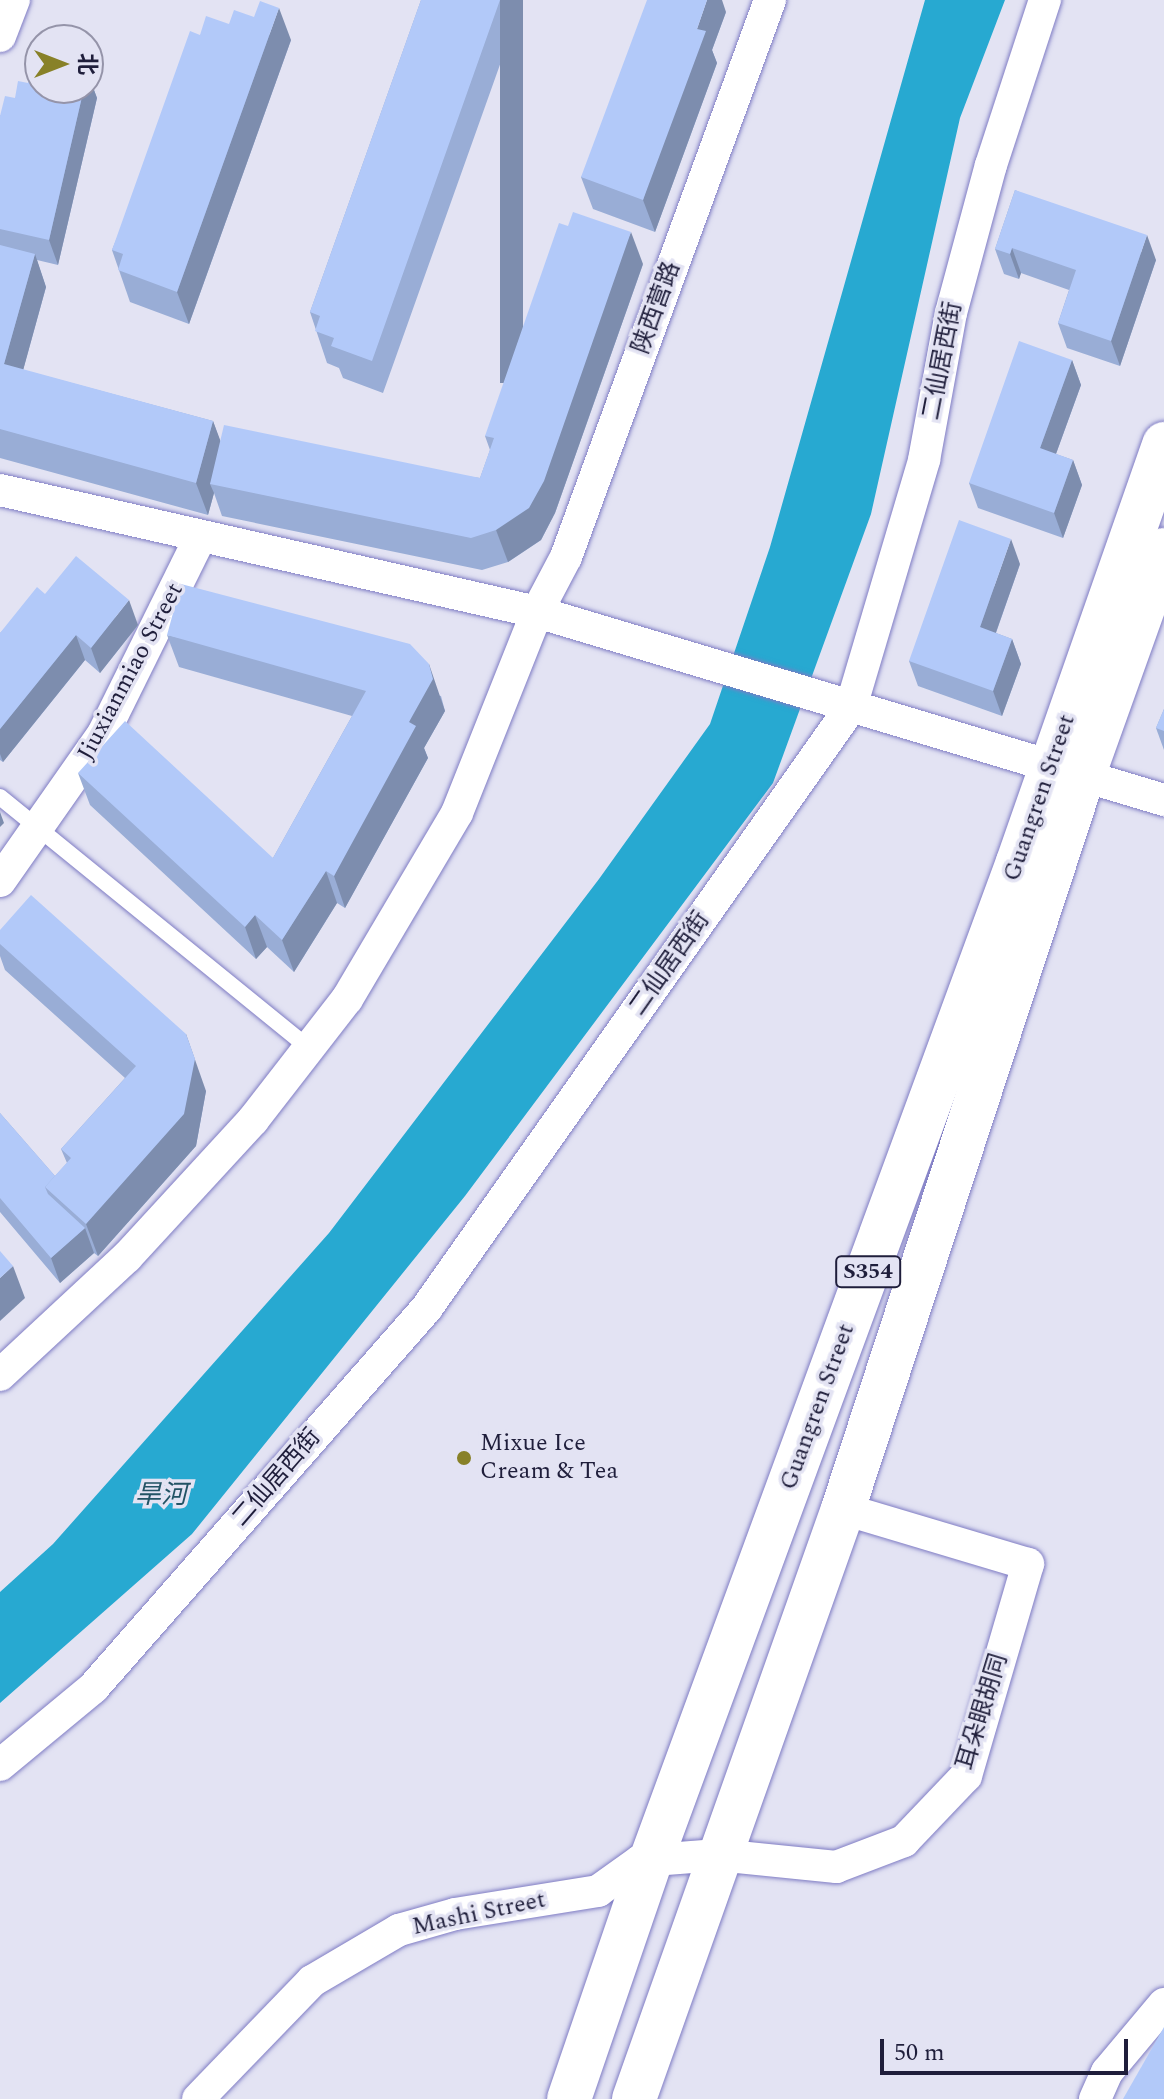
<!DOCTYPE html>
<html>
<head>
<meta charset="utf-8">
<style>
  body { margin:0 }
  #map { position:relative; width:1164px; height:2099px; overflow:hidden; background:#e3e3f3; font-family:Spectral,"Noto Sans SC",serif }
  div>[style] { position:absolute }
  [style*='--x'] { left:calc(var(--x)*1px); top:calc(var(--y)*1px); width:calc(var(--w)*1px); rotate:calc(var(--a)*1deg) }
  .water>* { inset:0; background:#27a9d1 }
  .roads { filter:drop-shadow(0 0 2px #7f7cc4) drop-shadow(0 0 2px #7f7cc4) }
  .lane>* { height:16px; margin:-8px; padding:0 8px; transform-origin:8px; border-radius:8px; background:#fff }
  .street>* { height:32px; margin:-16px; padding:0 16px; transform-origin:16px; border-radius:16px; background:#fff }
  .primary>* { height:44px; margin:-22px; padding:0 22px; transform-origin:22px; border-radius:22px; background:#fff }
  .wall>* { inset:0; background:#99add6 }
  .shaded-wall>* { inset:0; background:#7d8dae; transform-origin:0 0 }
  .building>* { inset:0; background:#b2c9f9 }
  .dots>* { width:22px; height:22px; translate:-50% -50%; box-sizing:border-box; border:4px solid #e3e3f3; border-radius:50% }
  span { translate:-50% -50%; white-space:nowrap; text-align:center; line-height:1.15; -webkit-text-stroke:7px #e3e3f3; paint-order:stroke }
  .shield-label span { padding:2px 6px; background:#e3e3f3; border:2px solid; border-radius:6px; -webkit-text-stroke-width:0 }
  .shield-label { font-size:22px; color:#1f1e3b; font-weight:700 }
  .street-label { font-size:24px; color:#1f1e3b }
  .poi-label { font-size:24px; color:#1f1e3b }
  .left { translate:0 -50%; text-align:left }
  .water-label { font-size:26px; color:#225365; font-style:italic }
  .north { position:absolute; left:24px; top:24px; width:80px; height:80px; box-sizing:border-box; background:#e3e3f3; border:2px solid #9594a9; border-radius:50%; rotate:90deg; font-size:22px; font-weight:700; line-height:32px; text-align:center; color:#1f1e3b }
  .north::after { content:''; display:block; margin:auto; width:28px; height:36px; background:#888128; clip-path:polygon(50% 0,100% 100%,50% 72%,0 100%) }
  .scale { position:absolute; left:880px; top:2039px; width:248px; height:36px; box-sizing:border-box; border:4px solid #1f1e3b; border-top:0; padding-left:10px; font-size:24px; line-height:28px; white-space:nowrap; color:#1f1e3b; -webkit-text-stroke:6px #e3e3f3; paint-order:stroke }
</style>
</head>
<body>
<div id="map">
  <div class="water">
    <i style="clip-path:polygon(925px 0,1005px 0,960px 118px,871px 514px,773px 783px,465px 1196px,192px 1534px,0 1703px,0 1592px,53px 1544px,329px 1233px,599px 879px,710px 724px,770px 547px)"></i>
  </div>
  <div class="roads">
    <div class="lane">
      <i style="--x:0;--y:797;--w:398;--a:39.1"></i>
    </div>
    <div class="street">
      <i style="--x:0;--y:36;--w:39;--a:-69"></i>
      <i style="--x:0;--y:490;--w:551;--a:12.8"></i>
      <i style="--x:537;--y:612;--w:655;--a:16.69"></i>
      <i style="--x:0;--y:881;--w:179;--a:-55"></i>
      <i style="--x:103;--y:734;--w:219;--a:-63.7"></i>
      <i style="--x:0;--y:1375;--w:173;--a:-42.9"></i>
      <i style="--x:127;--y:1257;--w:186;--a:-47.4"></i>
      <i style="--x:253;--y:1120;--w:153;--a:-52.2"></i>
      <i style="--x:347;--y:999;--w:216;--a:-59.4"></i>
      <i style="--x:457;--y:813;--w:216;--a:-68.3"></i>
      <i style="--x:537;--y:612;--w:62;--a:-62.2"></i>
      <i style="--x:566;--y:557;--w:593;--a:-69.88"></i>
      <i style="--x:0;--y:1765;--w:121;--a:-39.6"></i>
      <i style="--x:93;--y:1688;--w:505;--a:-48.7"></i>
      <i style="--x:426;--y:1309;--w:737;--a:-54.78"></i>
      <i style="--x:851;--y:707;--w:258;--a:-73.5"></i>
      <i style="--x:924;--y:460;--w:149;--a:-79.6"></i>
      <i style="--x:951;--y:313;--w:153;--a:-74.9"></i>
      <i style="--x:991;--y:165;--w:174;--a:-71.9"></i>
      <i style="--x:198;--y:2099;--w:164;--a:-46"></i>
      <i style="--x:312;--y:1981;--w:101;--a:-30.4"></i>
      <i style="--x:399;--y:1930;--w:58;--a:-15.9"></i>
      <i style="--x:455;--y:1914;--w:145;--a:-9.1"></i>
      <i style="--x:598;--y:1891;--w:52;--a:-35.5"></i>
      <i style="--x:640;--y:1861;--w:78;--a:-4.4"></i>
      <i style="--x:718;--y:1855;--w:119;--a:5.8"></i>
      <i style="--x:836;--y:1867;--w:73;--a:-20.9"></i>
      <i style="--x:904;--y:1841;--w:90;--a:-46.4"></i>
      <i style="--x:966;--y:1776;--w:221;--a:-73.7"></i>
      <i style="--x:1028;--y:1564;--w:193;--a:-163.4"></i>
      <i style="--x:1095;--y:2099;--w:30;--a:-66"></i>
      <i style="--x:1107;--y:2072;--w:89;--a:-50"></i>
    </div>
    <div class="primary">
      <i style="--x:569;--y:2099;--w:253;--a:-71.1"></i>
      <i style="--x:651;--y:1860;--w:1063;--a:-69.81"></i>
      <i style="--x:1018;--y:862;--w:443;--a:-70.7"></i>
      <i style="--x:634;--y:2099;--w:626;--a:-70.49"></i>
      <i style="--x:843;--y:1509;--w:771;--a:-71.87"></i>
      <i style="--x:1083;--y:776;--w:240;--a:-70.3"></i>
    </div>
  </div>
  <div class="wall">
    <i style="clip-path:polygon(421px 0,523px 0,383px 393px,343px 378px,339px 368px,327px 363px,310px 312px)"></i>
    <i style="clip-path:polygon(726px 12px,712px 50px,717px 63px,655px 232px,593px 209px,581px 177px)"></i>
    <i style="clip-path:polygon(229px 24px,291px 40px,189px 324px,130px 302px,112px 250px,200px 35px)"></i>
    <i style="clip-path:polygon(88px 74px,97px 98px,58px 265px,37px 260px,46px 287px,23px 370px,213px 421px,220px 441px,480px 478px,490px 450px,485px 436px,643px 264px,555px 513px,541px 540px,508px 562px,482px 570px,222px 516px,214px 493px,208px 515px,0 458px,0 116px,28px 83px,88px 88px)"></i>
    <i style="clip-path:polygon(1015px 190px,1156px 260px,1120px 366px,1067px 348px,1058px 323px,1069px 290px,1021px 273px,1019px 279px,1004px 274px,995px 249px)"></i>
    <i style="clip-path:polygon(1072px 360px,1081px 385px,1056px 454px,1073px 460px,1082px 485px,1063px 538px,978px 508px,969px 483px)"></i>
    <i style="clip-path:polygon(1020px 564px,996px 633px,1012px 639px,1021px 664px,1002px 716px,918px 686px,909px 661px)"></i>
    <i style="clip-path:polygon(45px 594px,138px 625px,100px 673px,85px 660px,3px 762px,0 760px,0 633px)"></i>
    <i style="clip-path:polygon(167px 635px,441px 696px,445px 711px,424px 748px,428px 758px,345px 908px,337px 903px,294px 972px,267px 947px,256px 959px,90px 805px,78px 773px,273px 858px,352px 716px,179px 667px)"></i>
    <i style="clip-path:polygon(1164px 709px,1164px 750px,1156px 728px)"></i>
    <i style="clip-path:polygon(0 930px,206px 1091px,196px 1146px,98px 1256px,94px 1253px,60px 1283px,0 1212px,0 1113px,55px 1176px,67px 1163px,61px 1149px,125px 1078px,5px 970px,0 956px)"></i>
  </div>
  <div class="shaded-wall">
    <i style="left:500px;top:0;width:23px;height:383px"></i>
    <i style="clip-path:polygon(707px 0,722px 0,726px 12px,712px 50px,717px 63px,655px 232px,643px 200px,697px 29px)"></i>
    <i style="clip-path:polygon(279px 8px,291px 40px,189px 324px,177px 292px)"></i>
    <i style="clip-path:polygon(88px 74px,97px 98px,58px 265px,49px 240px,84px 88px,88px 88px)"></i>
    <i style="clip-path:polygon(631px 232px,643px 264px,555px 513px,541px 540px,508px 562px,496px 530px)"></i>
    <i style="clip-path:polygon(1147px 235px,1156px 260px,1120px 366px,1111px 341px)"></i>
    <i style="clip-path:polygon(1012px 248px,1021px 273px,1019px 279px,1010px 254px)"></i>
    <i style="clip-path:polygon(35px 254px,46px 287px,16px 396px,4px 364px)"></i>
    <i style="clip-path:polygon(1072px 360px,1081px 385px,1049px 473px,1040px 448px)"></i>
    <i style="clip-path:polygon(213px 421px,225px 453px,210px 484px,214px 493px,208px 515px,196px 483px)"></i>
    <i style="clip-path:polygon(1073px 460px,1082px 485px,1063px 538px,1054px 513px)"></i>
    <i style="clip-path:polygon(1011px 539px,1020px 564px,989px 652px,980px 627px)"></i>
    <i style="clip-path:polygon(129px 600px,138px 625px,100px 673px,91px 648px)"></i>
    <i style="clip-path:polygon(76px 635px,85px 660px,3px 762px,0 754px,0 729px)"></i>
    <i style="clip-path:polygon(1012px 639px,1021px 664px,1002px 716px,993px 691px)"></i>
    <i style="clip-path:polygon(429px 664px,445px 711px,424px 748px,428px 758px,345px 908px,334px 876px,409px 722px)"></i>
    <i style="clip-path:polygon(0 812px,4px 823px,0 827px)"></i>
    <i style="clip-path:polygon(326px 871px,337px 903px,294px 972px,282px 940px)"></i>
    <i style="clip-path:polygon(255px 915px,267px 947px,256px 959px,245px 927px)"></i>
    <i style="clip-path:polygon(186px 1034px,206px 1091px,196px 1146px,98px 1256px,86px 1224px)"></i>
    <i style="clip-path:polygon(85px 1228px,94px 1253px,60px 1283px,51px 1258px)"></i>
    <i style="clip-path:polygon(13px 1266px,25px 1298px,0 1321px,0 1278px)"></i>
  </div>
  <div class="building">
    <i style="clip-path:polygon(421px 0,500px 0,372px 361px,331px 346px,334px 338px,315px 331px,320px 316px,310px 312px)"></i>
    <i style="clip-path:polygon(647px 0,707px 0,697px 29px,706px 31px,643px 200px,581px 177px)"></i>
    <i style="clip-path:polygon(260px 1px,279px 8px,177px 292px,118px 270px,123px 254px,112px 250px,190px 31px,200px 35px,206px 16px,229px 24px,234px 10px,254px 17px)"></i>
    <i style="clip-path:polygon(30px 73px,40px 76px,40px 88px,84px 88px,49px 240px,0 229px,0 116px,5px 96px,15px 98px,18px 81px,28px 83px)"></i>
    <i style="clip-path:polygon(1015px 190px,1147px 235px,1111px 341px,1058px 323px,1076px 270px,1012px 248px,1010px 254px,995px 249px)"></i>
    <i style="clip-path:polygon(573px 212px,631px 232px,544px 481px,529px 508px,496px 530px,471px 538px,210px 484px,224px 425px,480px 478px,494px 438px,485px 436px,559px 223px,568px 226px)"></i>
    <i style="clip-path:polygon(0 245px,35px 254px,4px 364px,213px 421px,196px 483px,0 429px)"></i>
    <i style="clip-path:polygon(1019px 341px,1072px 360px,1040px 448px,1073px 460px,1054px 513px,969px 483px)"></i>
    <i style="clip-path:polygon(959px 520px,1011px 539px,980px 627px,1012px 639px,993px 691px,909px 661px)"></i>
    <i style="clip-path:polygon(76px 556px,129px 600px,91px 648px,76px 635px,0 729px,0 633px,37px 587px,45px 594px)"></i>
    <i style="clip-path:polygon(181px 584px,410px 644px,429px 664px,433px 679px,409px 722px,416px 726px,334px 876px,326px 871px,282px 940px,255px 915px,245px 927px,78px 773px,125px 721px,273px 858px,366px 691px,167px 635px)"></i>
    <i style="clip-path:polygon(1164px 709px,1164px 731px,1156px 728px)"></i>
    <i style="clip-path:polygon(31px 895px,186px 1034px,195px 1059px,184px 1114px,86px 1224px,45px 1187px,71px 1158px,61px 1149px,136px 1066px,0 944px,0 930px)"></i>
    <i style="clip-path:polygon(0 1113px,55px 1176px,45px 1187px,48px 1194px,85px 1228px,51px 1258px,0 1198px)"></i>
    <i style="clip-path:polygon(0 1251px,13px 1266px,0 1278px)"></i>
    <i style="clip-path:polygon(1164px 2027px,1164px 2099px,1123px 2099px)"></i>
  </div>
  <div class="dots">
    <i style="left:464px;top:1458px;background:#888128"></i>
  </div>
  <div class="shield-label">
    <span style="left:868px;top:1272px">S354</span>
  </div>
  <div class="street-label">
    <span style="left:657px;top:308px;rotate:-70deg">陕西营路</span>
    <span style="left:943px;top:361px;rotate:-79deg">二仙居西街</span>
    <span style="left:131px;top:672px;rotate:-62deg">Jiuxianmiao Street</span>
    <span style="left:1040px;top:798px;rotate:-71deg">Guangren Street</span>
    <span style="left:670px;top:964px;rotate:-55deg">二仙居西街</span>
    <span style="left:818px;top:1407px;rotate:-70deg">Guangren Street</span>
    <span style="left:277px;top:1478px;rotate:-49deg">二仙居西街</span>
    <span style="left:983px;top:1712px;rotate:-73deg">耳朵眼胡同</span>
    <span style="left:479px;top:1914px;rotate:-12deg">Mashi Street</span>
  </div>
  <div class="poi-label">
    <span class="left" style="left:480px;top:1458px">Mixue Ice<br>Cream &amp; Tea</span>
  </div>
  <div class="water-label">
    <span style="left:161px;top:1496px">旱河</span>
  </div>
  <div class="north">北</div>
  <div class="scale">50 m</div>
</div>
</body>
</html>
